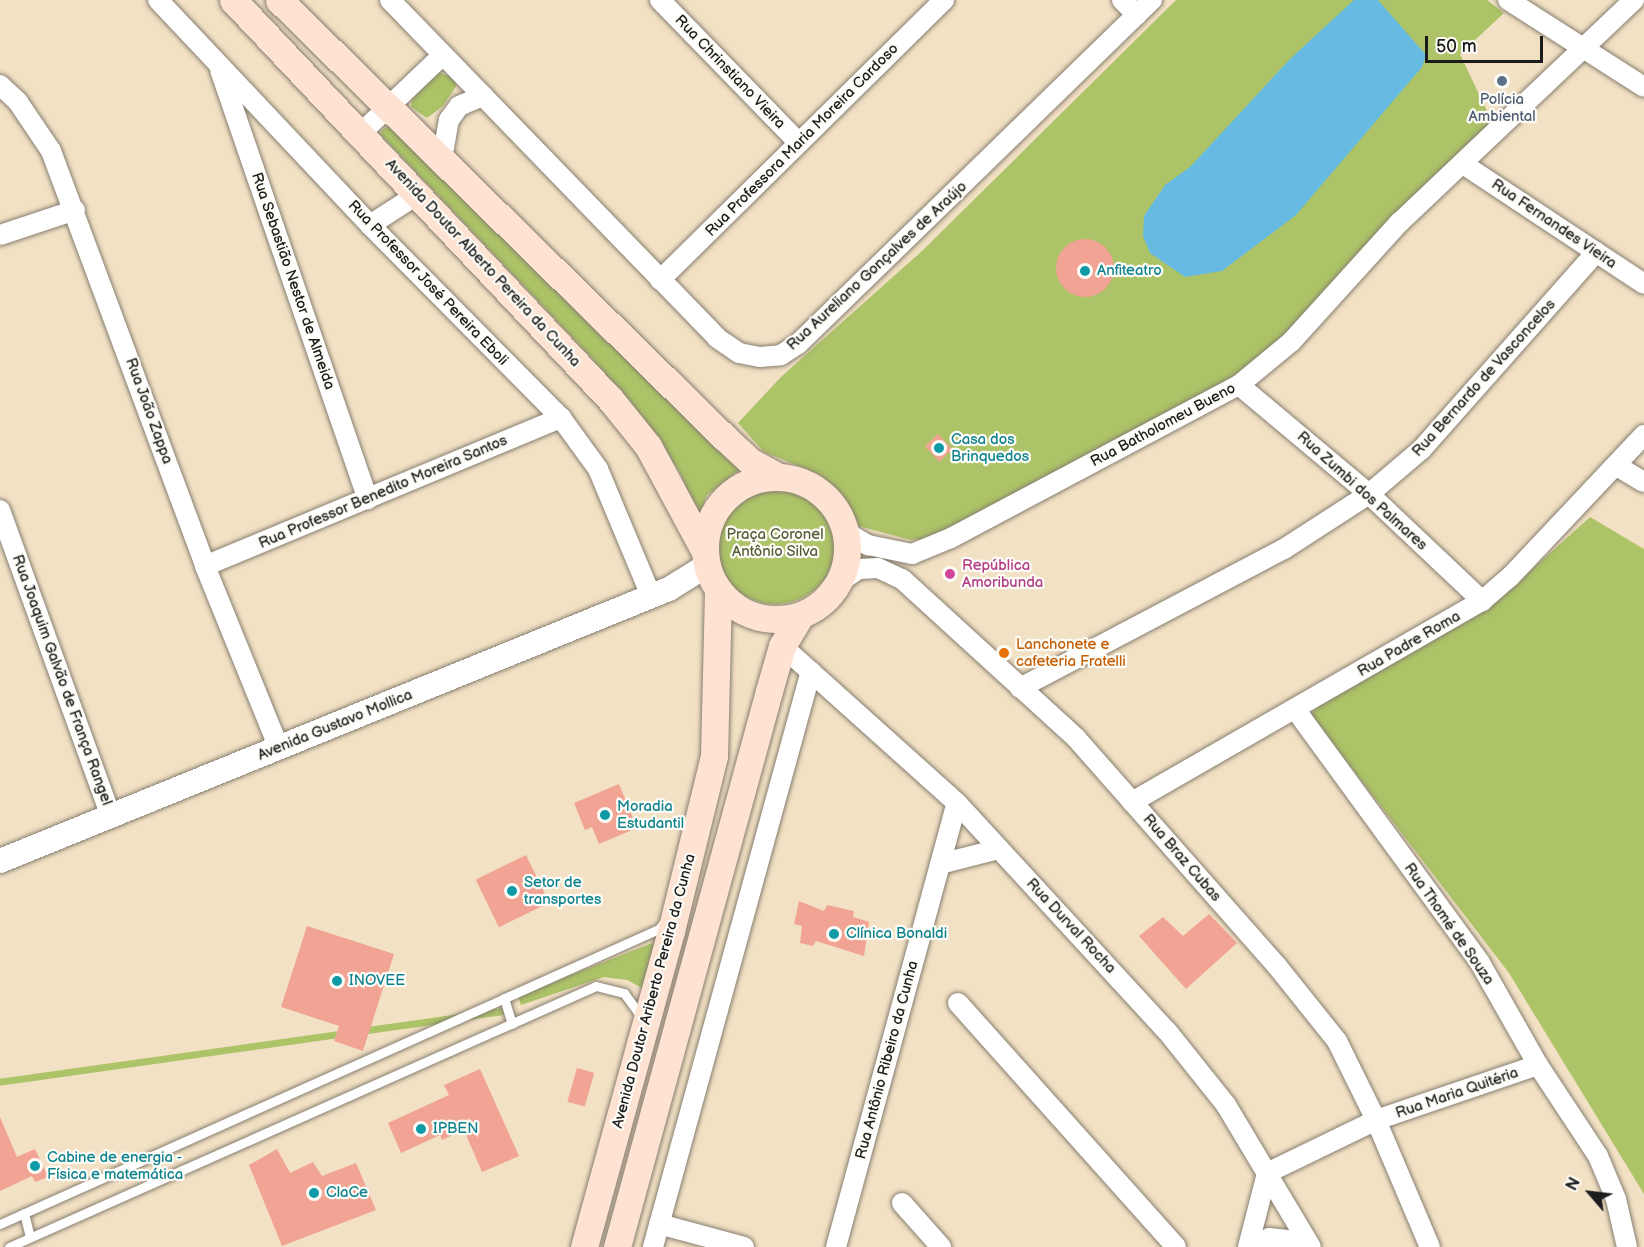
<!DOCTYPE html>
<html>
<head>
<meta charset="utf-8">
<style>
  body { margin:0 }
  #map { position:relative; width:1644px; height:1247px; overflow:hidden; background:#f2e1c4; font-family:"Balsamiq Sans",sans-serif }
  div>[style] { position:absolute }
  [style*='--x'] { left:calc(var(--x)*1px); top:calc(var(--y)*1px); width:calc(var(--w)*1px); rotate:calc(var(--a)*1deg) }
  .green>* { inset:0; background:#acc367; transform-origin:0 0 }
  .round { border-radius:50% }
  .water>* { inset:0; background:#67bbe3 }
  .building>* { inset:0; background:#f1a394; transform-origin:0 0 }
  .roads { filter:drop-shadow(0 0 2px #877e70) drop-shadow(0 0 2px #877e70) }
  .service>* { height:9px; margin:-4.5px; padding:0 4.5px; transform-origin:4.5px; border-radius:4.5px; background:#fff }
  .minor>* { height:20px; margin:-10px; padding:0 10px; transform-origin:10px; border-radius:10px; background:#fff }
  .tertiary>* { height:24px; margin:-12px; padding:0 12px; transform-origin:12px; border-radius:12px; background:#fff }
  .secondary>* { height:27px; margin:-13.5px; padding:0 13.5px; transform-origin:13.5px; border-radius:13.5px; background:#fee3d2 }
  .secondary>.ring { margin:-13.5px; padding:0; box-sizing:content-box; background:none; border:27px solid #fee3d2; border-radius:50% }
  .dots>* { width:16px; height:16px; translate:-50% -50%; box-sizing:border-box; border:3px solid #fdfcf7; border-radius:50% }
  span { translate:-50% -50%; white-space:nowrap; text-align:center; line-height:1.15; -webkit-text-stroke:4.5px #fdfcf7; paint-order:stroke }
  .street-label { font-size:15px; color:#1c1c1c }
  .service-label { font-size:15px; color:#4e5e75 }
  .culture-label { font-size:15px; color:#0d838f }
  .left { translate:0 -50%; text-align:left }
  .park-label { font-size:15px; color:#565f3a }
  .hotel-label { font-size:15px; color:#b23c85 }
  .food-label { font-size:15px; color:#c56008 }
  .north { position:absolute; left:1560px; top:1163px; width:60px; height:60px; -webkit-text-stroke:4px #fdfcf7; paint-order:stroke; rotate:298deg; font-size:16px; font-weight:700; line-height:24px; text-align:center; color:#1c1c1c }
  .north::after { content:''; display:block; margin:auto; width:21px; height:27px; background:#1c1c1c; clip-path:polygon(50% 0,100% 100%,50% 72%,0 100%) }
  .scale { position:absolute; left:1425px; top:36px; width:118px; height:27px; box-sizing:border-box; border:3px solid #1c1c1c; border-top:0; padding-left:8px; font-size:18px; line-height:21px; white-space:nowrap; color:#1c1c1c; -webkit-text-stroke:4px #fdfcf7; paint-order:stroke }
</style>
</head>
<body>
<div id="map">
  <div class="green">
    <i style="clip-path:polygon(1176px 0,1487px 0,1504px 13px,1460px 54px,1495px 128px,1306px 318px,1239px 377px,937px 538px,911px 540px,858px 526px,821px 475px,764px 452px,738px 423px,782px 376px,923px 250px)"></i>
    <i style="clip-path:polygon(437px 72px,452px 77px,457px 85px,443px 106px,427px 118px,411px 107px,412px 99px)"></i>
    <i style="clip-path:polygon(392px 124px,743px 467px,707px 495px,699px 515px,679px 471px,646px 421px,590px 356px,381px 135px,382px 130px)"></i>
    <i class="round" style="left:713px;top:480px;width:124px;height:124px"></i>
    <i style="clip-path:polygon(1590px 517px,1644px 549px,1644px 1194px,1509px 973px,1311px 715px,1318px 706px,1488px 609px)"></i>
    <i style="clip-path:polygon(657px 941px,644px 989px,627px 980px,604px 977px,521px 1005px,518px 996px)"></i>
    <i style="left:503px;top:1008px;width:7px;height:518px;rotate:82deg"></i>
  </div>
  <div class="water">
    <i style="clip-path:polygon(1354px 0,1378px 0,1426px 55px,1422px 67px,1296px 215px,1222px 271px,1185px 277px,1150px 253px,1143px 236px,1144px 216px,1165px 185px,1190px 167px,1290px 59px)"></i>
  </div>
  <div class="building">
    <i class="round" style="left:1056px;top:239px;width:58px;height:58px"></i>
    <i style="left:938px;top:434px;width:21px;height:18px;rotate:47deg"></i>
    <i style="clip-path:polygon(619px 784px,637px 828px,599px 844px,592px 827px,585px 830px,574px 803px)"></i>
    <i style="left:526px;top:855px;width:53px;height:56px;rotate:64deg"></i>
    <i style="clip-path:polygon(799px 901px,824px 911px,827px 905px,854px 911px,853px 917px,869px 922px,864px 956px,816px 941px,813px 946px,800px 943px,802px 926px,794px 924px)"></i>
    <i style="clip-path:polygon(1209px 914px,1237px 943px,1186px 989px,1139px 936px,1163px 917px,1183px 936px)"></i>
    <i style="clip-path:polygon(307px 926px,394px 954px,363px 1051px,334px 1041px,339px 1026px,281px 1007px)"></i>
    <i style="left:577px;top:1068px;width:18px;height:35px;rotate:16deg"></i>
    <i style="clip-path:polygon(480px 1069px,519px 1156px,482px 1172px,464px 1130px,442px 1140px,440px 1135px,401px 1153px,388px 1123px,449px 1095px,444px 1085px)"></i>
    <i style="clip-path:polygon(0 1117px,17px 1157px,35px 1149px,48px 1177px,35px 1182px,32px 1176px,0 1191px)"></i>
    <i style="clip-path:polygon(277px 1149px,290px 1173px,313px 1162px,322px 1176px,356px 1163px,376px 1210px,282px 1246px,249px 1165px)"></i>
  </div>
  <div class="roads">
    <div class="service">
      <i style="--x:504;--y:998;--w:27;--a:73"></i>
      <i style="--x:24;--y:1213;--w:25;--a:76"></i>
      <i style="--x:0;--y:1224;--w:722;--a:-24.12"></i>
      <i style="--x:659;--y:929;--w:9;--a:-54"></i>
      <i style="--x:9;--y:1247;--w:642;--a:-23.97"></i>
      <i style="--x:596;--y:986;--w:29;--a:14"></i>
      <i style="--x:624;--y:993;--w:32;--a:54"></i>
    </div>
    <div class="minor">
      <i style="--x:158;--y:0;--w:309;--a:46.7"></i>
      <i style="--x:370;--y:225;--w:272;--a:45.3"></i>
      <i style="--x:561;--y:418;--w:63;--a:54"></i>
      <i style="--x:598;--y:469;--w:138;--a:67.3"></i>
      <i style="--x:390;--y:0;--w:470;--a:45.9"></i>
      <i style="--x:717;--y:338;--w:27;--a:34"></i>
      <i style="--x:739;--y:353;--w:21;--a:11"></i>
      <i style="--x:760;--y:357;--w:21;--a:-5"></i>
      <i style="--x:781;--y:355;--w:20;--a:-33"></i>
      <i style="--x:798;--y:344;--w:494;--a:-44.2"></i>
      <i style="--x:660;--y:0;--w:199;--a:45.8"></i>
      <i style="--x:1122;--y:0;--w:21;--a:45"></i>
      <i style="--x:1508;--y:0;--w:161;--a:32.6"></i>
      <i style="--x:220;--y:70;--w:454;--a:71"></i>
      <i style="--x:0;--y:85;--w:25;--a:43"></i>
      <i style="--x:18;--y:102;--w:59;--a:56"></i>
      <i style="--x:51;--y:151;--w:443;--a:69.6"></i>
      <i style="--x:205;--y:566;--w:196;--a:67.9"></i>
      <i style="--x:361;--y:133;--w:113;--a:-43.6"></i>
      <i style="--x:442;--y:159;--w:40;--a:-80"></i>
      <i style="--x:449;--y:120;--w:17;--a:-54"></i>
      <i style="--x:459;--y:106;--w:26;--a:-23"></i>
      <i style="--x:1463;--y:164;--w:217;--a:33.5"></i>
      <i style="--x:370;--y:225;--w:57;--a:-32.9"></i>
      <i style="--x:0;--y:235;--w:79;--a:-18.4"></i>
      <i style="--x:660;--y:280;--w:399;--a:-44.6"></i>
      <i style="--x:1239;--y:385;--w:170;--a:40"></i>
      <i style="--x:1369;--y:494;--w:156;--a:43.4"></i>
      <i style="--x:1617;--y:466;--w:31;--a:31"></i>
      <i style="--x:0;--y:510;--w:326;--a:70.1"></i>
      <i style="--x:846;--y:532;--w:26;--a:31"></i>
      <i style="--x:868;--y:545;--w:45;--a:11.6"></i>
      <i style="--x:912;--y:554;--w:42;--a:-22.3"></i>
      <i style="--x:951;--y:538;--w:326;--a:-28"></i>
      <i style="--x:1239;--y:385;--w:67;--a:-39.6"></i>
      <i style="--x:1291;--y:342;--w:162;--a:-47.8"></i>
      <i style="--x:1400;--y:222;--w:323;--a:-43.5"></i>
      <i style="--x:205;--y:566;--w:386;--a:-22.6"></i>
      <i style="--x:838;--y:583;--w:25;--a:-34"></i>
      <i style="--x:859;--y:569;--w:19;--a:-3"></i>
      <i style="--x:878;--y:568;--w:26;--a:25"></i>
      <i style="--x:902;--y:579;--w:236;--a:42.4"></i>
      <i style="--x:1076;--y:738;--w:304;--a:48.6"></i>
      <i style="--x:1277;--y:966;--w:96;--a:51.3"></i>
      <i style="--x:1337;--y:1041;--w:88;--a:63.7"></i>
      <i style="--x:1376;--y:1120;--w:138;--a:67"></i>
      <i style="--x:782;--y:646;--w:235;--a:41.9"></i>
      <i style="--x:957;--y:803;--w:310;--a:47.4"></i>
      <i style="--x:1167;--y:1031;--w:95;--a:51.4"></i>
      <i style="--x:1226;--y:1105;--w:165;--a:59.1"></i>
      <i style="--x:1020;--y:688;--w:298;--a:-27.8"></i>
      <i style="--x:1284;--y:549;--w:101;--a:-32.9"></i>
      <i style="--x:1369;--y:494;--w:70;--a:-40.3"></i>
      <i style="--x:1422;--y:449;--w:263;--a:-48.5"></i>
      <i style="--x:1295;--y:709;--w:314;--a:53.9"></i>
      <i style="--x:1480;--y:963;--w:117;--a:60.4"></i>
      <i style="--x:1538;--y:1065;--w:109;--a:56.6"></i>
      <i style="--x:1598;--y:1156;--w:47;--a:67.3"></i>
      <i style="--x:1616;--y:1199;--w:49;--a:77.1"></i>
      <i style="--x:1132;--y:802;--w:404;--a:-29.9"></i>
      <i style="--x:1482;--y:601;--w:37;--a:-41"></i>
      <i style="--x:1510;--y:577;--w:195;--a:-46.7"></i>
      <i style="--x:940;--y:864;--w:61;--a:-14.3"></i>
      <i style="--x:958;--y:1003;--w:327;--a:48.2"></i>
      <i style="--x:902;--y:1203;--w:59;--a:48.4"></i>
      <i style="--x:659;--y:1224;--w:88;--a:15.1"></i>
      <i style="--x:653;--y:1247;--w:597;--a:-74.66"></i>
      <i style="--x:836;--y:1247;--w:460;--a:-74.8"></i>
      <i style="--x:1248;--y:1247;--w:76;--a:-75.6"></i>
      <i style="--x:1267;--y:1173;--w:121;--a:-25.9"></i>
      <i style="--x:1376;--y:1120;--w:171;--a:-18.8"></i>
      <i style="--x:1259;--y:1247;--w:13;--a:-42"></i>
      <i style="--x:1269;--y:1238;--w:39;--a:6"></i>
    </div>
    <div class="tertiary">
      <i style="--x:0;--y:861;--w:722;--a:-22.13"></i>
      <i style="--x:669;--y:589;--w:44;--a:-31.9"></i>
    </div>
    <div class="secondary">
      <i style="--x:233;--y:0;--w:550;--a:46.62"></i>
      <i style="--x:611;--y:400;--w:59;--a:51.2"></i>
      <i style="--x:648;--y:446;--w:116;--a:61.7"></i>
      <i style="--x:279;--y:0;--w:624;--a:44.48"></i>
      <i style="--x:724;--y:437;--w:37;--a:43"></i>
      <i style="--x:751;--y:462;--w:30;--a:28"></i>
      <i class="ring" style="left:705px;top:477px;width:115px;height:115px"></i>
      <i style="--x:584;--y:1247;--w:328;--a:-74.6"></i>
      <i style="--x:671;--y:931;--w:180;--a:-76.2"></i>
      <i style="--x:714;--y:756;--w:166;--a:-88.6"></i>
      <i style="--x:617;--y:1247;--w:576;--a:-74.71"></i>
      <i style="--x:769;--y:691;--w:47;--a:-73.9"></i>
      <i style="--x:782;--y:646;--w:35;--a:-59"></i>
    </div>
  </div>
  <div class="dots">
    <i style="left:1502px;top:81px;background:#5c6f8a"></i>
    <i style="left:1085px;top:271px;background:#0f9aa8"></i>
    <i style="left:939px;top:448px;background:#0f9aa8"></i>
    <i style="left:950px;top:574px;background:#d1479c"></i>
    <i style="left:1004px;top:653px;background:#e8710a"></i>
    <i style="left:605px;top:815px;background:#0f9aa8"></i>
    <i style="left:512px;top:891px;background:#0f9aa8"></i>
    <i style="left:834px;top:934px;background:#0f9aa8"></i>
    <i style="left:337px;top:981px;background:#0f9aa8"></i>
    <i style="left:421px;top:1129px;background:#0f9aa8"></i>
    <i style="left:35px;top:1166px;background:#0f9aa8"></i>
    <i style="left:314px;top:1193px;background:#0f9aa8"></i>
  </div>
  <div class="street-label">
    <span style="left:730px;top:72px;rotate:46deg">Rua Chrinstiano Vieira</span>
    <span style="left:802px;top:140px;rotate:-45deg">Rua Professora Maria Moreira Cardoso</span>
    <span style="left:1554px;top:224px;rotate:34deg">Rua Fernandes Vieira</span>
    <span style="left:483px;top:263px;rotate:47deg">Avenida Doutor Alberto Pereira da Cunha</span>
    <span style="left:877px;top:266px;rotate:-43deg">Rua Aureliano Gonçalves de Araújo</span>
    <span style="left:293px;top:281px;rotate:71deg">Rua Sebastião Nestor de Almeida</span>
    <span style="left:428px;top:283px;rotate:46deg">Rua Professor José Pereira Eboli</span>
    <span style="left:1484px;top:378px;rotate:-48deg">Rua Bernardo de Vasconcelos</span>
    <span style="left:149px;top:411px;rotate:70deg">Rua João Zappa</span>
    <span style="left:1163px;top:425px;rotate:-28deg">Rua Batholomeu Bueno</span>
    <span style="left:1362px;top:491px;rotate:42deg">Rua Zumbi dos Palmares</span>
    <span style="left:383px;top:492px;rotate:-23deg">Rua Professor Benedito Moreira Santos</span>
    <span style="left:1409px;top:644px;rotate:-30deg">Rua Padre Roma</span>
    <span style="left:62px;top:680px;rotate:70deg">Rua Joaquim Galvão de França Rangel</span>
    <span style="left:335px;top:725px;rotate:-22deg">Avenida Gustavo Mollica</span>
    <span style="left:1182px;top:858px;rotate:49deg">Rua Braz Cubas</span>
    <span style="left:1449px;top:924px;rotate:55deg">Rua Thomé de Souza</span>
    <span style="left:1071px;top:926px;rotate:47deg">Rua Durval Rocha</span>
    <span style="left:654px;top:991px;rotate:-75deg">Avenida Doutor Ariberto Pereira da Cunha</span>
    <span style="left:887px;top:1060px;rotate:-75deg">Rua Antônio Ribeiro da Cunha</span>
    <span style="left:1457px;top:1093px;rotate:-19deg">Rua Maria Quitéria</span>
  </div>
  <div class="service-label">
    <span style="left:1502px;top:108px">Polícia<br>Ambiental</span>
  </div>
  <div class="culture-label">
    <span class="left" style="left:1097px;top:271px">Anfiteatro</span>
    <span class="left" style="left:951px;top:448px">Casa dos<br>Brinquedos</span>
    <span class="left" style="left:617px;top:815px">Moradia<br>Estudantil</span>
    <span class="left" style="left:524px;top:891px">Setor de<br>transportes</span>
    <span class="left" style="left:846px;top:934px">Clínica Bonaldi</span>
    <span class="left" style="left:349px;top:981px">INOVEE</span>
    <span class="left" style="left:433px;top:1129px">IPBEN</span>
    <span class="left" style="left:47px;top:1166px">Cabine de energia -<br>Física e matemática</span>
    <span class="left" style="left:326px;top:1193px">ClaCe</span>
  </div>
  <div class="park-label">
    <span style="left:775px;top:543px">Praça Coronel<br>Antônio Silva</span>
  </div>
  <div class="hotel-label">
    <span class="left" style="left:962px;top:574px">República<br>Amoribunda</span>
  </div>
  <div class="food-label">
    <span class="left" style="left:1016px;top:653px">Lanchonete e<br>cafeteria Fratelli</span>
  </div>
  <div class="north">N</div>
  <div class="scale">50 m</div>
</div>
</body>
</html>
